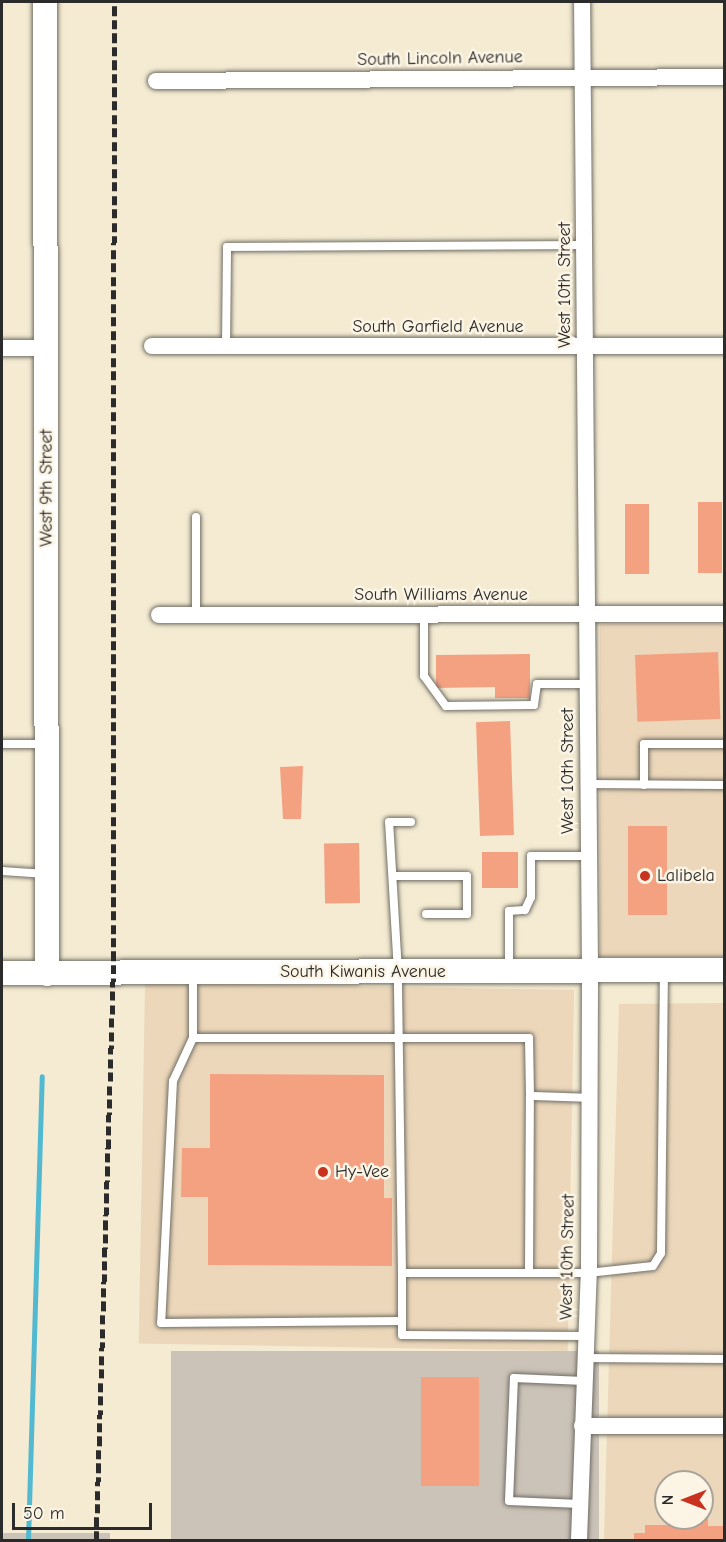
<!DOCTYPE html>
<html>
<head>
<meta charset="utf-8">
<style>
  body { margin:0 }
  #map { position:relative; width:726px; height:1542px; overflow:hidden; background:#f4ebd2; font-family:"Comic Neue",sans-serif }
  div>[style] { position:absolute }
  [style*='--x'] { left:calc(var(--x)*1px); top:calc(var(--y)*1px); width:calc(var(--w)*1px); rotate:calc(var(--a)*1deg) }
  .built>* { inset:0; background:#ecd7ba; transform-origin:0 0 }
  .industrial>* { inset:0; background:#cbc2b8; transform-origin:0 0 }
  .stream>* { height:5px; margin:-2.5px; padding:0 2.5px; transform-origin:2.5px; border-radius:2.5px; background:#52b9d0 }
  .building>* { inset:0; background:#f4a182; transform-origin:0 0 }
  .roads { filter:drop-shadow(0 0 2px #716e65) drop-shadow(0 0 2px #716e65) }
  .lane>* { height:8px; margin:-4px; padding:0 4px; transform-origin:4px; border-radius:4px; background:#fff }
  .street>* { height:16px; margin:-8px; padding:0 8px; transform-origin:8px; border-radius:8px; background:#fff }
  .secondary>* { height:24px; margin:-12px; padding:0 12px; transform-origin:12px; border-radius:12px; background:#fff }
  .rail>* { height:4.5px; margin-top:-2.25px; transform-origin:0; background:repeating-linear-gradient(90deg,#2b2b2b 0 9px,transparent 0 13.5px) }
  .dots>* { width:16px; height:16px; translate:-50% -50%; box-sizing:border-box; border:3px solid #fcf5e5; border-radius:50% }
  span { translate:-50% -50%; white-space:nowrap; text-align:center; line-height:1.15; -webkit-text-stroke:5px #fcf5e5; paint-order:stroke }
  .street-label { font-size:18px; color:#2b2b2b }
  .poi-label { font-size:18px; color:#2b2b2b }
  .left { translate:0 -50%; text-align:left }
  .frame { position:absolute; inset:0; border:3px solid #2b2b2b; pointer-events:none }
  .north { position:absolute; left:654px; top:1470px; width:60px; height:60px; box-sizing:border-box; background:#fcf5e5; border:2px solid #a8a49b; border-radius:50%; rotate:270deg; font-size:16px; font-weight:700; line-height:24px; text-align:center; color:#2b2b2b }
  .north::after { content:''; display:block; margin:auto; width:21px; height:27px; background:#c8321e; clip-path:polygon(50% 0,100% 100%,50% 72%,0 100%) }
  .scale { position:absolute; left:12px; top:1503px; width:140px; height:27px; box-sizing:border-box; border:3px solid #2b2b2b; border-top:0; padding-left:8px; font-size:18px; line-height:21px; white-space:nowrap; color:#2b2b2b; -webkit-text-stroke:4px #fcf5e5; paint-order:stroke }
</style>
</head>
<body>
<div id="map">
  <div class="built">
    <i style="left:600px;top:624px;width:124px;height:333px"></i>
    <i style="left:574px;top:990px;width:361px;height:429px;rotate:91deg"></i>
    <i style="clip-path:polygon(evenodd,724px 1003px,724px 1540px,604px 1540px,619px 1004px,724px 1003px,666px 1482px,702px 1482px,702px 1518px,666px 1518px,666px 1482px)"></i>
  </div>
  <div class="industrial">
    <i style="left:171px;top:1351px;width:428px;height:189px"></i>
    <i style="left:2px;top:1533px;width:108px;height:7px"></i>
  </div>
  <div class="stream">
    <i style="--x:28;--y:1540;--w:464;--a:-88.3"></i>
  </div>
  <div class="building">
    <i style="left:698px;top:502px;width:24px;height:71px"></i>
    <i style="left:625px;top:504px;width:24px;height:70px"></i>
    <i style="left:718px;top:652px;width:67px;height:83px;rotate:88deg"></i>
    <i style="clip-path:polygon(530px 654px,530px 698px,495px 698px,495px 687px,436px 688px,436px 655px)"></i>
    <i style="left:510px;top:721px;width:114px;height:34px;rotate:88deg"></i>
    <i style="clip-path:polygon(303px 766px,301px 819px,283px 819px,280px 767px)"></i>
    <i style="left:628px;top:826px;width:39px;height:89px"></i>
    <i style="left:359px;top:843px;width:60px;height:35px;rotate:89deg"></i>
    <i style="left:518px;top:852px;width:36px;height:36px;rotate:90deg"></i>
    <i style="clip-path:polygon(210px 1074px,384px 1075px,384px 1198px,392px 1198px,392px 1266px,208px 1265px,208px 1197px,181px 1197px,182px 1148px,210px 1148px)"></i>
    <i style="left:421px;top:1377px;width:58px;height:109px"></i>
    <i style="clip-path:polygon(708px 1507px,708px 1526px,724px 1526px,724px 1540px,634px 1540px,634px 1533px,645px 1533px,645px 1525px,694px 1525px)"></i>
  </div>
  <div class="roads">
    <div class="lane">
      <i style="--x:226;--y:346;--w:99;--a:-89.4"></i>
      <i style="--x:227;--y:247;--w:357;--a:-0.3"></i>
      <i style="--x:196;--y:517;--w:98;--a:90"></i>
      <i style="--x:424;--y:614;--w:62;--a:90"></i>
      <i style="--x:424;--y:676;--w:37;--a:54"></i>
      <i style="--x:446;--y:706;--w:88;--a:-0.7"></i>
      <i style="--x:534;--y:705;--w:21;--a:-82"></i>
      <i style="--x:537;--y:684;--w:50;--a:0"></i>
      <i style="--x:2;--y:744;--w:43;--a:0"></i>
      <i style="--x:588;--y:784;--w:136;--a:0.4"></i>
      <i style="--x:644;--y:785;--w:41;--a:-90"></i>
      <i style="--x:644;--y:744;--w:80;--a:0"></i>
      <i style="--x:2;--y:871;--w:44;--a:3.9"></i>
      <i style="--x:393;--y:876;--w:74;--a:0"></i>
      <i style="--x:467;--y:876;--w:38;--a:90"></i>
      <i style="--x:467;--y:914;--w:41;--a:180"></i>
      <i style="--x:509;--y:970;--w:59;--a:-90"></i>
      <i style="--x:509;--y:911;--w:16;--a:-4"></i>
      <i style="--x:525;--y:910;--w:14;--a:-65"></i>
      <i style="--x:531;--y:897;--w:41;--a:-90"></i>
      <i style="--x:531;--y:856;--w:58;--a:0"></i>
      <i style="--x:193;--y:974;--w:64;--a:90"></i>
      <i style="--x:193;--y:1038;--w:336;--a:0"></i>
      <i style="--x:529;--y:1038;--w:58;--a:89"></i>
      <i style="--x:193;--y:1038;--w:47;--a:114.9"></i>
      <i style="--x:173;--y:1081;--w:242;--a:92.8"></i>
      <i style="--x:161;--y:1323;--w:241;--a:-0.5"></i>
      <i style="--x:529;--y:1272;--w:176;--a:-89.7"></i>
      <i style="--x:530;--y:1096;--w:59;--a:1.9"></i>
      <i style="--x:402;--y:1273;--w:301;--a:-90.8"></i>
      <i style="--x:398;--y:972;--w:150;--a:-93.4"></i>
      <i style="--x:389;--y:822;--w:22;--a:0"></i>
      <i style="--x:585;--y:1336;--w:183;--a:-179.7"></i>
      <i style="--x:402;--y:1335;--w:62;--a:-90"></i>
      <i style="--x:402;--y:1273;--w:186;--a:0"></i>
      <i style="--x:588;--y:1273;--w:65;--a:-6.1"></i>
      <i style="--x:653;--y:1266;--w:15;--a:-58"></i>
      <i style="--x:661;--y:1253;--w:279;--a:-89.4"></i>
      <i style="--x:585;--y:1358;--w:139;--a:0.4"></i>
      <i style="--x:580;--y:1504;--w:71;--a:-177.6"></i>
      <i style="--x:509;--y:1501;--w:123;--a:-87.7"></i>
      <i style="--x:514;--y:1378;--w:70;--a:2.5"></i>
    </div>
    <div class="street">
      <i style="--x:156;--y:81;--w:568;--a:-0.4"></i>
      <i style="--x:152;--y:346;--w:572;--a:0"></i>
      <i style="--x:2;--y:348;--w:44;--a:0"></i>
      <i style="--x:159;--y:615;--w:565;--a:-0.1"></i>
      <i style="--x:582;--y:1426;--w:142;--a:0"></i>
      <i style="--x:579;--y:1540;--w:272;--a:-87.9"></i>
      <i style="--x:589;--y:1268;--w:298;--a:-89.8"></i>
      <i style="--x:590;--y:970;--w:968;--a:-90.47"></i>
    </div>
    <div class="secondary">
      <i style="--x:45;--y:2;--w:972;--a:89.88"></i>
      <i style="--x:2;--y:973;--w:722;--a:-0.24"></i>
    </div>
  </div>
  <div class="rail">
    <i style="--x:96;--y:1540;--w:566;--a:-88.28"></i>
    <i style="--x:113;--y:974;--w:972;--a:-89.94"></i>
  </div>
  <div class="dots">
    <i style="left:645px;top:876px;background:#c8321e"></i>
    <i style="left:323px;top:1172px;background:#c8321e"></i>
  </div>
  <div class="street-label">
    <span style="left:440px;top:59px;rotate:-1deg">South Lincoln Avenue</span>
    <span style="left:565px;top:285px;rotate:-90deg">West 10th Street</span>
    <span style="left:438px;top:327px">South Garfield Avenue</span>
    <span style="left:47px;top:488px;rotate:-90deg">West 9th Street</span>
    <span style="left:441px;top:595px">South Williams Avenue</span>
    <span style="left:568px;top:771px;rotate:-90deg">West 10th Street</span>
    <span style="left:363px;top:972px">South Kiwanis Avenue</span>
    <span style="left:568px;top:1257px;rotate:-89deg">West 10th Street</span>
  </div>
  <div class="poi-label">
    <span class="left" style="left:657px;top:876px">Lalibela</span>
    <span class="left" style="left:335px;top:1172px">Hy-Vee</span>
  </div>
  <div class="frame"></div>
  <div class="north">N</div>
  <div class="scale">50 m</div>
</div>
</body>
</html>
